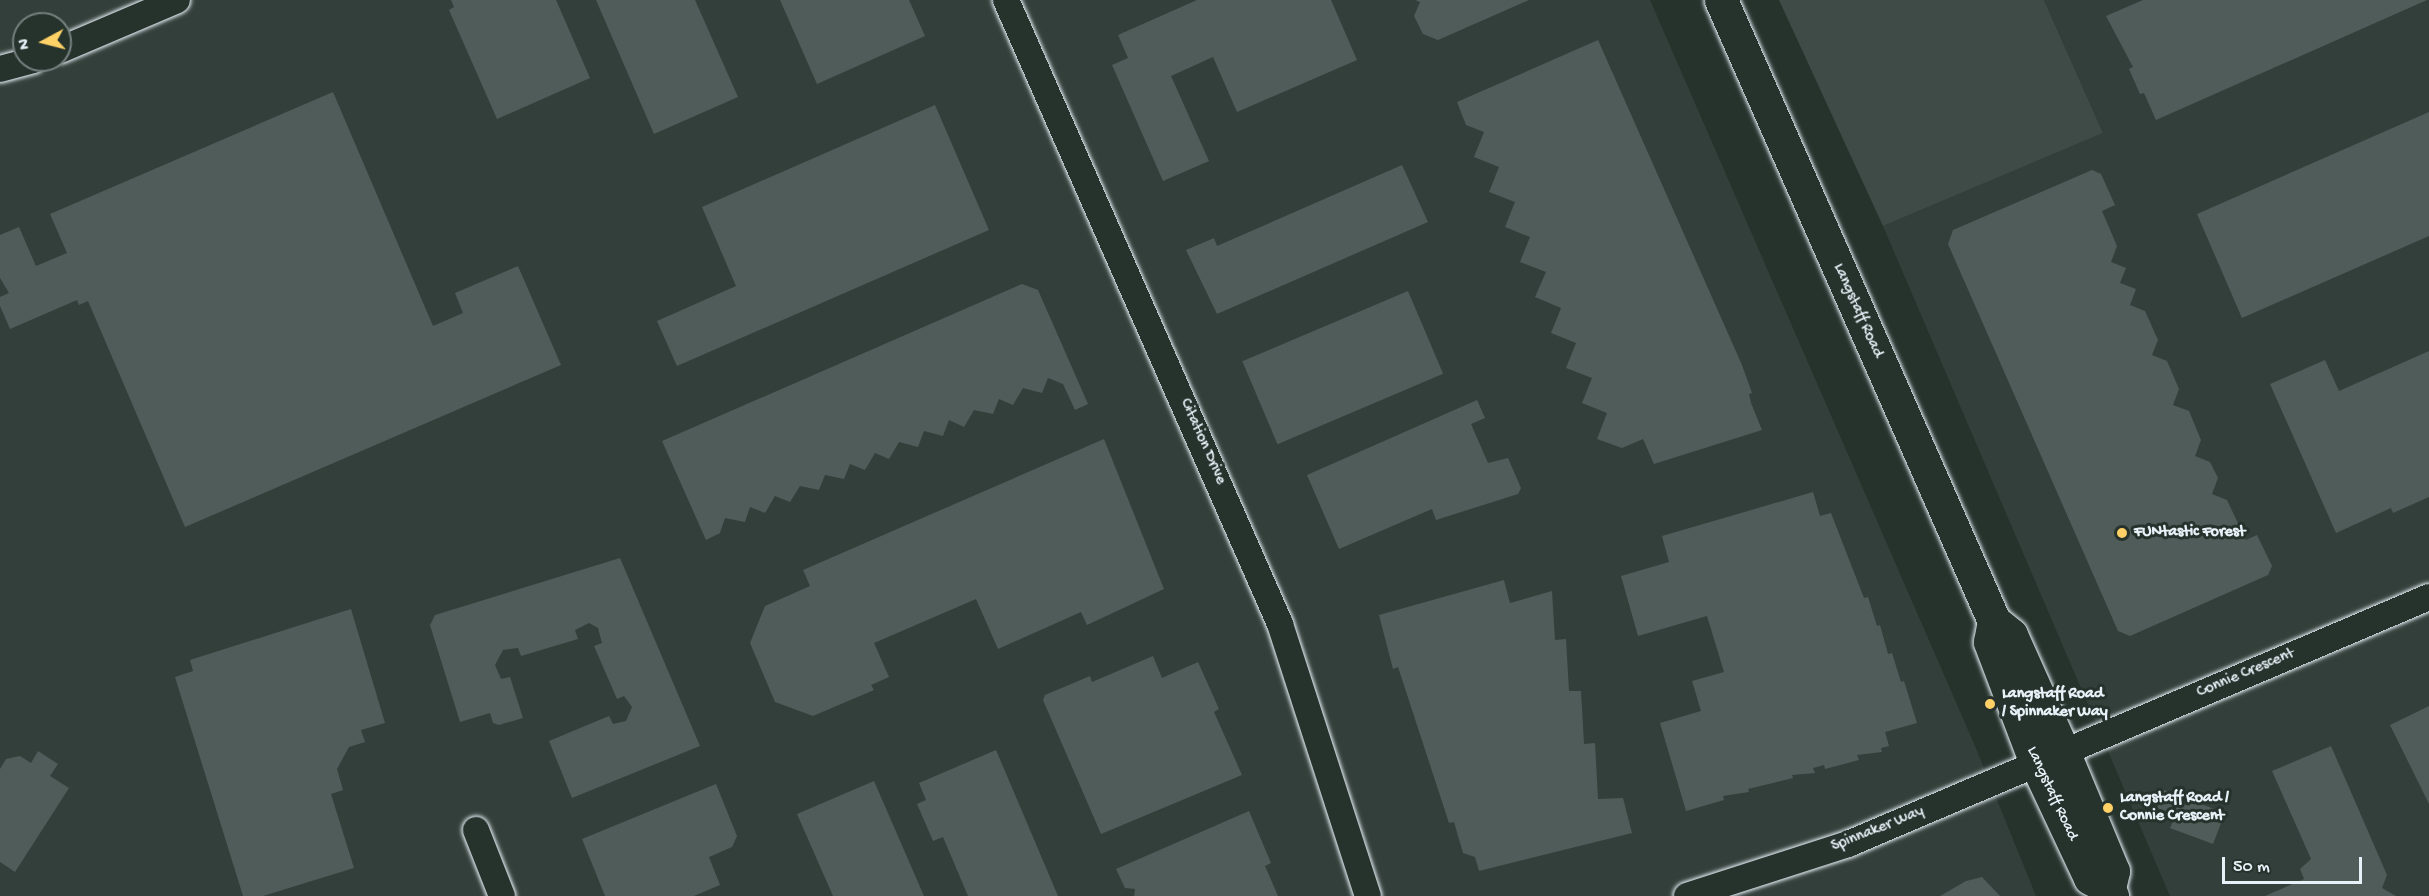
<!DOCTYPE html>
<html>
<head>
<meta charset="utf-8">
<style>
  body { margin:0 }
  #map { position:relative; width:2429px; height:896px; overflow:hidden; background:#26332d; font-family:"Gochi Hand",sans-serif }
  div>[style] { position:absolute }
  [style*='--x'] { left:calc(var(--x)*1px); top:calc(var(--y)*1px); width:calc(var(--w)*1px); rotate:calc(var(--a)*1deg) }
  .built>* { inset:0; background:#333f3a }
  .green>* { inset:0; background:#3e4b47 }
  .building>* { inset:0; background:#505c59; transform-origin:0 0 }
  .roads { filter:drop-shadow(0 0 2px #e8f1f8) drop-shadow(0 0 2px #e8f1f8) }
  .minor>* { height:26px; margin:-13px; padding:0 13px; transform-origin:13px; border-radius:13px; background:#26332d }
  .major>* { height:33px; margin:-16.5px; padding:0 16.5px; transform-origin:16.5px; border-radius:16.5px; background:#26332d }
  .dots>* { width:16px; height:16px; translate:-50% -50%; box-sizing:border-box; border:3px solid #26332d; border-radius:50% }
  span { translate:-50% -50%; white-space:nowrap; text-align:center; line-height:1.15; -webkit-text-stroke:6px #26332d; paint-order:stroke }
  .street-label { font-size:16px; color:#e8f1f8 }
  .poi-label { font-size:16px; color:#e8f1f8; font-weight:700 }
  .left { translate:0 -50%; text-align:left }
  .north { position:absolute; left:12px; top:12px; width:60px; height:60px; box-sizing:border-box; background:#26332d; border:2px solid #747f7e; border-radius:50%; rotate:263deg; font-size:16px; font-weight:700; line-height:24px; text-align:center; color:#e8f1f8 }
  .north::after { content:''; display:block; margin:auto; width:21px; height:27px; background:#ffd166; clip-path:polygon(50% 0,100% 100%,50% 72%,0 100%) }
  .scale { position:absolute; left:2222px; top:857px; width:140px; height:27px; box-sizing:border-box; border:3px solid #e8f1f8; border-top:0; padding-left:8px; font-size:18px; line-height:21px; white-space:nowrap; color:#e8f1f8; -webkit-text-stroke:4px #26332d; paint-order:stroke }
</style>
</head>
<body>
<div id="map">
  <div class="built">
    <i style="clip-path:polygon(evenodd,0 0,1650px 0,1975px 746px,2036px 896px,0 896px,0 0,24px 24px,60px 24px,60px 60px,24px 60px,24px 24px)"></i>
    <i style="clip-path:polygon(2044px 0,2429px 0,2429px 896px,2170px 896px,1883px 226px,2103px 133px)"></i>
  </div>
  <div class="green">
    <i style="clip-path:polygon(1779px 0,2044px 0,2103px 133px,1883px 226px)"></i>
  </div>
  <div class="building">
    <i style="clip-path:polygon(451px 0,556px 0,590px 78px,497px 119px,449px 10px,454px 7px)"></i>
    <i style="clip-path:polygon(596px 0,695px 0,738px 97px,654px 134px)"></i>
    <i style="clip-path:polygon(780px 0,909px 0,925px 36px,817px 84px)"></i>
    <i style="clip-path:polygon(1197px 0,1331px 0,1357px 60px,1237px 112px,1213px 57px,1171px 76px,1209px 161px,1163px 181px,1112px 65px,1128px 58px,1118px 35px)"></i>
    <i style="clip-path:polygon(1415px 0,1529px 0,1438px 40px,1423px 34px,1414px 16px,1420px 2px)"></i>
    <i style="clip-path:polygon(2143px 0,2427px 0,2156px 120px,2144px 93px,2140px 94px,2129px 69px,2133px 67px,2106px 16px)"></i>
    <i style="clip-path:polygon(1598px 40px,1742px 365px,1752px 393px,1749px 394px,1751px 403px,1762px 430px,1654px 464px,1643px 439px,1622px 448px,1597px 439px,1607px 413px,1582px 403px,1592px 378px,1566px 368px,1576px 343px,1551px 333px,1561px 308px,1535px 297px,1546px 272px,1520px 262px,1530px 237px,1505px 227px,1515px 202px,1489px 192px,1499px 167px,1474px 157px,1484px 132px,1466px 125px,1457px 102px)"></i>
    <i style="clip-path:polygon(333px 92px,433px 326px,463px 313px,455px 293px,518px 266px,561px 365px,185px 527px,88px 301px,79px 305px,77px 300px,10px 329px,0 306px,0 297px,9px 293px,0 278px,0 235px,19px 227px,36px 266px,67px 253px,50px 214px)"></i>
    <i style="clip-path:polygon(935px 105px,989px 230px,677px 366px,657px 321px,736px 286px,702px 207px)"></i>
    <i style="clip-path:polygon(2429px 112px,2429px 236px,2242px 318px,2197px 214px)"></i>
    <i style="clip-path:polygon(1402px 165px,1428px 222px,1217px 314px,1186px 250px,1214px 238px,1217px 246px)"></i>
    <i style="clip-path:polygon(2092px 170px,2101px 174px,2115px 205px,2102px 211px,2117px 246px,2111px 262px,2126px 268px,2120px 283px,2136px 289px,2130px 305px,2145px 311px,2158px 340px,2152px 355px,2167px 361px,2179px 389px,2173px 405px,2189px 411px,2201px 440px,2195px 456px,2210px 462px,2218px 478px,2212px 494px,2227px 500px,2246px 540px,2257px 535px,2272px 566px,2268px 575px,2130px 636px,2118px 631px,1948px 244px,1953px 230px)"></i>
    <i style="clip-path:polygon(1022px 284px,1038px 290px,1088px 404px,1075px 410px,1063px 384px,1048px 378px,1042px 393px,1023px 388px,1013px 405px,999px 399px,993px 414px,974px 410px,964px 427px,949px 420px,943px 436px,924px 431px,918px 447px,899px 442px,889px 459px,875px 453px,865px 470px,850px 464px,844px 479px,825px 475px,819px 490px,800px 486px,790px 502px,775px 496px,765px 513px,750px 507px,745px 522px,725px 518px,720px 533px,706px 540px,662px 441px)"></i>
    <i style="left:1408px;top:291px;width:90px;height:180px;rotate:67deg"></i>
    <i style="clip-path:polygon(2429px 351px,2429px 497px,2393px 513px,2391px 508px,2336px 533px,2270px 384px,2325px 360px,2339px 391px)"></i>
    <i style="clip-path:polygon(1477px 400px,1485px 418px,1471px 424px,1488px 463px,1508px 458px,1521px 488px,1518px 494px,1436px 520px,1432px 509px,1339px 549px,1307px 475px)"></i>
    <i style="clip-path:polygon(1104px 439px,1164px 589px,1087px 625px,1081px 612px,998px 649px,976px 599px,874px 643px,889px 677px,871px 685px,874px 690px,813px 716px,775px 702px,750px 643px,765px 606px,810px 586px,803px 570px)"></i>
    <i style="clip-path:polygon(1813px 492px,1820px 516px,1831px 513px,1864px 598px,1868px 597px,1877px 626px,1880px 625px,1888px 654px,1892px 653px,1901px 682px,1904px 681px,1917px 723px,1885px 732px,1889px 746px,1881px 748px,1882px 752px,1857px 755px,1859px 760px,1825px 769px,1824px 765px,1813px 768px,1815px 773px,1792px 775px,1793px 778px,1748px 789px,1749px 792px,1723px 796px,1724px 800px,1686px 811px,1660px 723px,1701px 711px,1692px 681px,1724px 672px,1707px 616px,1638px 636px,1621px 576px,1669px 562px,1662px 536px)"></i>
    <i style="clip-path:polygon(620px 558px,700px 746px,572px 798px,549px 741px,609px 716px,613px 724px,626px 721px,632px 707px,624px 696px,617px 699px,594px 646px,602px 643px,598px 628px,589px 623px,575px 630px,578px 639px,521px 656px,518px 648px,503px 650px,495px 665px,501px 679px,510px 677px,523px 718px,499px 725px,493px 723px,490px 713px,460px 722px,430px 625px,435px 615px)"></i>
    <i style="clip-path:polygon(1504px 580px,1510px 603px,1552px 591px,1555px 640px,1566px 639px,1569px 691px,1581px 691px,1584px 744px,1595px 743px,1598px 799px,1623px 798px,1632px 833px,1479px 871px,1475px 857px,1463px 853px,1454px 822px,1449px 823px,1398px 667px,1393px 669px,1379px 615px)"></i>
    <i style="clip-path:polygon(351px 609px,385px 723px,361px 730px,365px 742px,349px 747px,337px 769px,343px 790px,331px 794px,354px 868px,263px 896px,243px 896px,175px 677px,193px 671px,190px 660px)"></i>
    <i style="clip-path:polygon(1153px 656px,1162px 678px,1198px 662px,1219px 709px,1214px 712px,1242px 775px,1101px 834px,1043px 700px,1045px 695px,1090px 676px,1092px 682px)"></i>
    <i style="clip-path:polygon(2429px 706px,2429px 804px,2390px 725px)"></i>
    <i style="clip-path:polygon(2331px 746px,2387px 875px,2382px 888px,2396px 896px,2265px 896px,2304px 879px,2300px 869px,2311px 859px,2272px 771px)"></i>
    <i style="clip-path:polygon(996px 750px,1058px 896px,968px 896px,943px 837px,933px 841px,917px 804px,926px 800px,919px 783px)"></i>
    <i style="clip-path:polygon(38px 751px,58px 764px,50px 776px,69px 788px,15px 872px,0 862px,0 769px,6px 759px,20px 756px,31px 763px)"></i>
    <i style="clip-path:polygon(874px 781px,924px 896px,833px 896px,797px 814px)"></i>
    <i style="clip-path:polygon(716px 784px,737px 836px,732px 847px,709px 857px,720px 885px,694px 896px,605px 896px,582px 839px)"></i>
    <i style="clip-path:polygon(2164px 790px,2225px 813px,2213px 844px,2170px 828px,2176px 814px,2157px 808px)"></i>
    <i style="clip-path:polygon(1249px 811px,1271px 863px,1265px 866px,1278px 896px,1134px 896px,1135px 889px,1125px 888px,1116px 869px)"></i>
    <i style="clip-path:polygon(1982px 877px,2000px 896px,1940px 896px,1966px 881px)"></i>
  </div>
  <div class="roads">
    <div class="minor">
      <i style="--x:1006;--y:0;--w:682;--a:66.29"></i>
      <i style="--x:1280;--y:624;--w:286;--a:72.1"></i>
      <i style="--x:60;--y:50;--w:127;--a:-23.1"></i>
      <i style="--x:0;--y:69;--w:34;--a:-15"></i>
      <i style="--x:476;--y:830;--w:71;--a:68.5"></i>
      <i style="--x:1687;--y:896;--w:169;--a:-17.9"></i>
      <i style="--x:1848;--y:844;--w:631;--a:-23.03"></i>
    </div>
    <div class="major">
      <i style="--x:1721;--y:0;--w:678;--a:66.27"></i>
      <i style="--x:1994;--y:621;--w:22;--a:39"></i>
      <i style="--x:2011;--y:635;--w:127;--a:65.9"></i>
      <i style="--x:2063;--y:751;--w:130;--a:67.4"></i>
      <i style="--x:2113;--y:871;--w:17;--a:103"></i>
      <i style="--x:2109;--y:888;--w:9;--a:69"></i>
      <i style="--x:1994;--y:621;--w:21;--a:101"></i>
      <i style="--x:1990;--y:642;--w:129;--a:69.2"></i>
      <i style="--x:2036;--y:763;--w:127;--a:64.8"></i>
      <i style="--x:2090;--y:878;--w:21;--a:28"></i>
    </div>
  </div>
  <div class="dots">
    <i style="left:2122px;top:533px;background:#ffd166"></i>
    <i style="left:1990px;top:704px;background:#ffd166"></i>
    <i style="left:2108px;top:808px;background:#ffd166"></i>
  </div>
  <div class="street-label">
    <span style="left:1857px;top:311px;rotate:66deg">Langstaff Road</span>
    <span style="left:1202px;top:442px;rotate:66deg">Citation Drive</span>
    <span style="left:2246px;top:674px;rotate:-23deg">Connie Crescent</span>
    <span style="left:2051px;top:794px;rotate:65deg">Langstaff Road</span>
    <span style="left:1878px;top:830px;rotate:-22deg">Spinnaker Way</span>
  </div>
  <div class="poi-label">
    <span class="left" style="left:2134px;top:533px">FUNtastic Forest</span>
    <span class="left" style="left:2002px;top:704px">Langstaff Road<br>/ Spinnaker Way</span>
    <span class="left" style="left:2120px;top:808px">Langstaff Road /<br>Connie Crescent</span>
  </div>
  <div class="north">N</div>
  <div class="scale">50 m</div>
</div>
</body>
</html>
